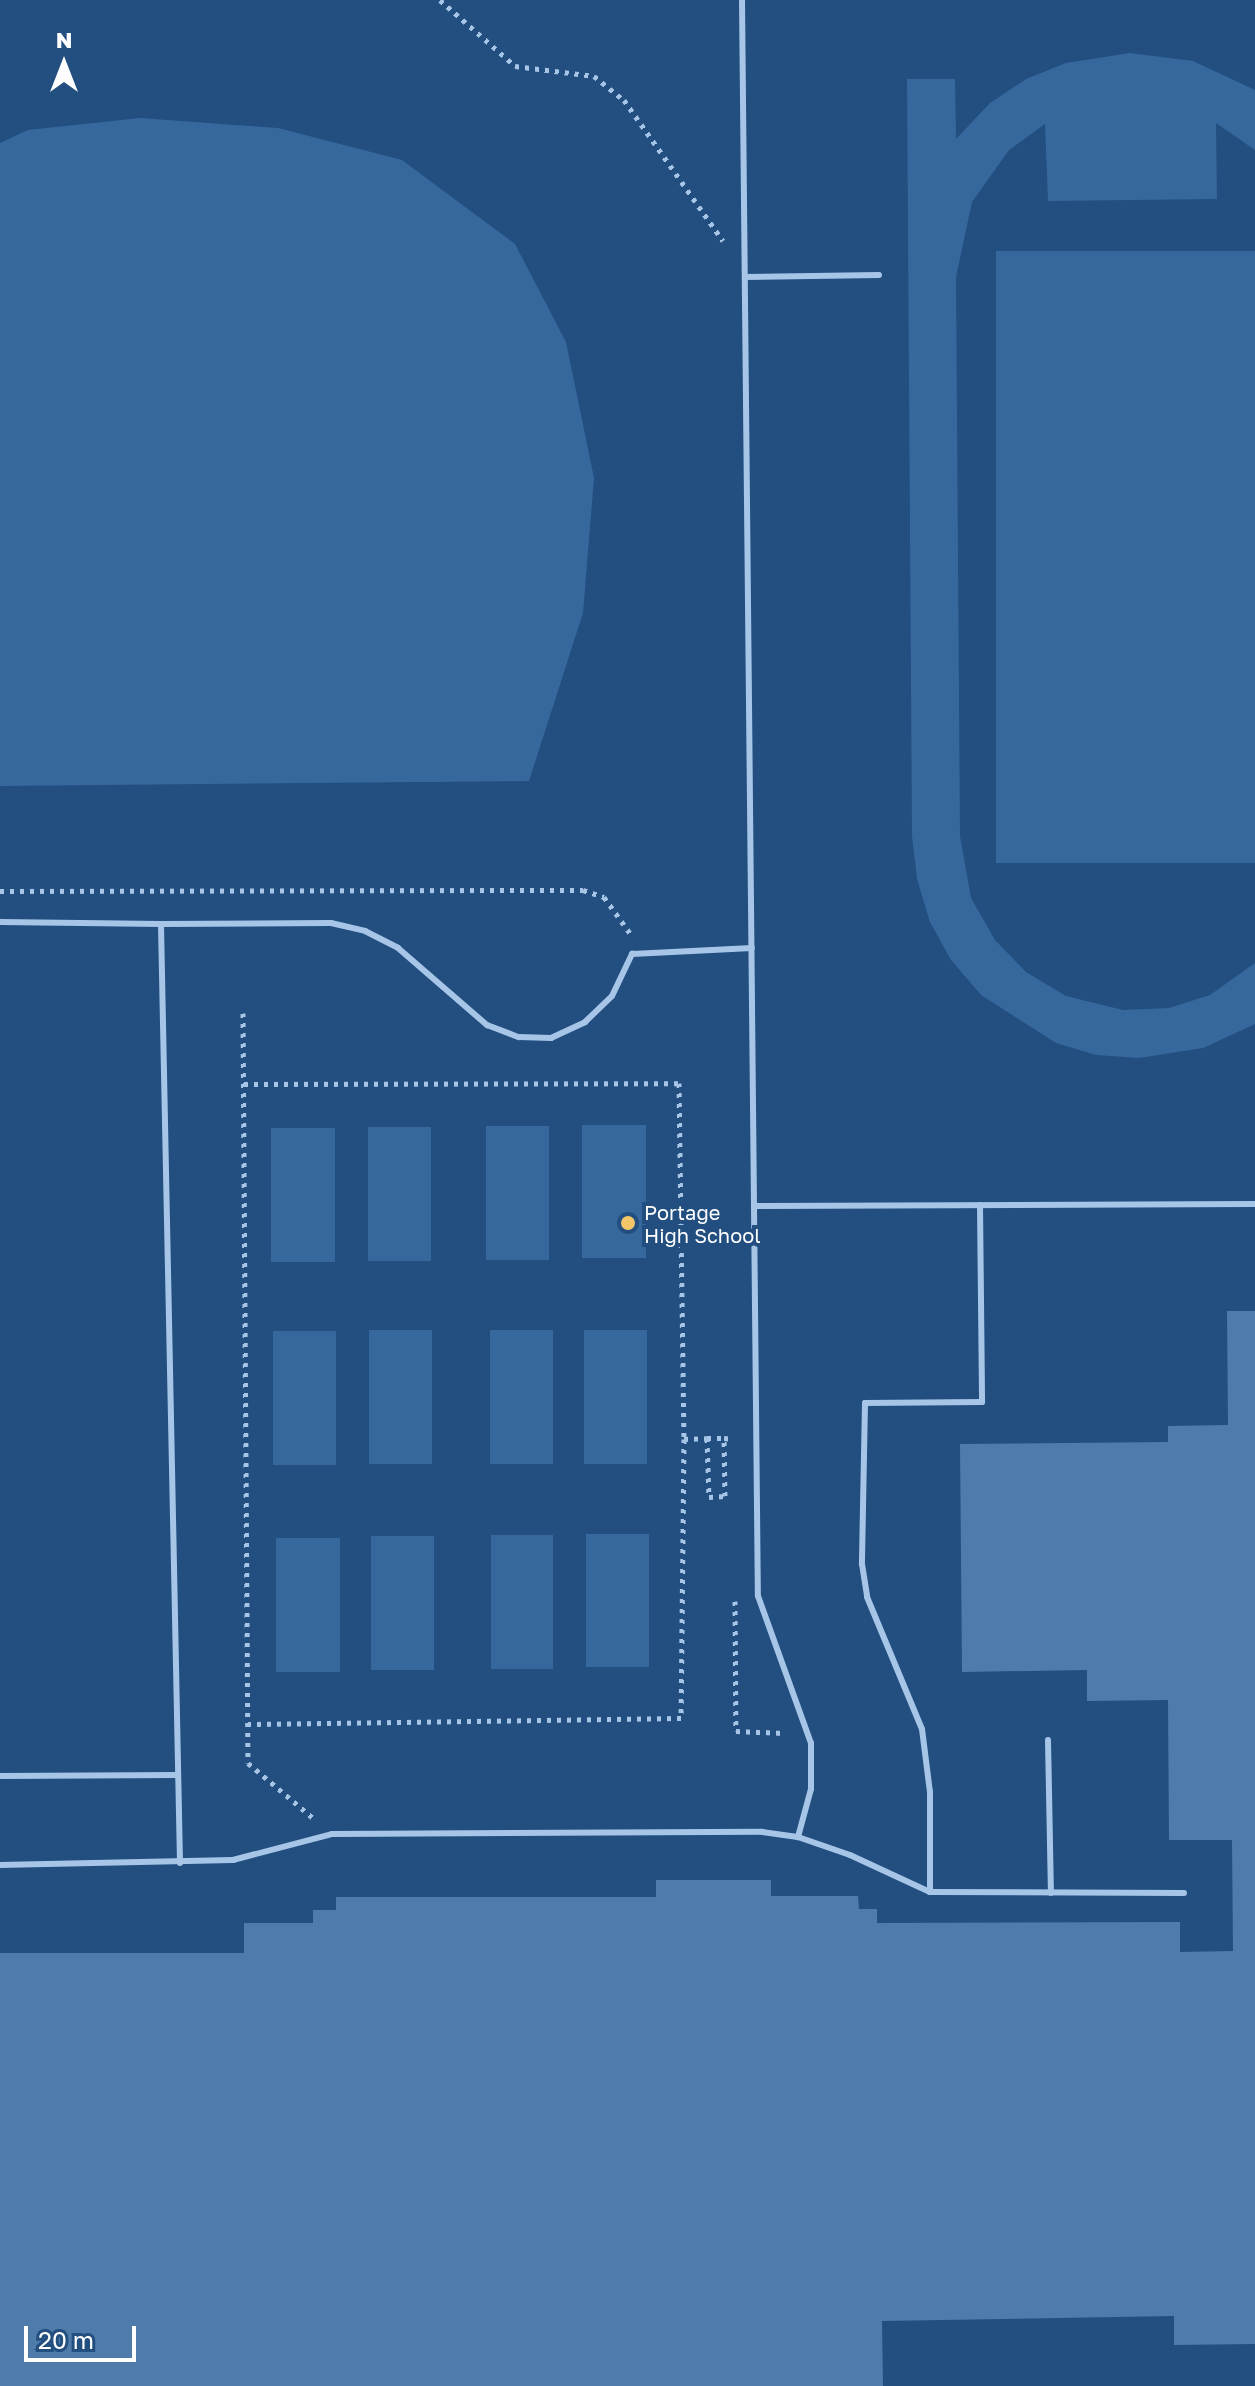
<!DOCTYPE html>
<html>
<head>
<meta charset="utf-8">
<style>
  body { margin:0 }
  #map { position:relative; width:1255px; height:2386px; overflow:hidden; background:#224e80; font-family:"Golos Text",sans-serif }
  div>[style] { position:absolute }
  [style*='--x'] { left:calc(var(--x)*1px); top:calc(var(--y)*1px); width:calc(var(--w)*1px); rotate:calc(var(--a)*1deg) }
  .green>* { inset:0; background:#36689e; transform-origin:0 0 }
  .building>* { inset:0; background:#4f7bab }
  .path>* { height:5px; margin-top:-2.5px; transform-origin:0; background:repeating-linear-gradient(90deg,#a7c6e7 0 4px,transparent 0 10px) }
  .service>* { height:6px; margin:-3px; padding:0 3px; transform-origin:3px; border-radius:3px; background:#a7c6e7 }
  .dots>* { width:22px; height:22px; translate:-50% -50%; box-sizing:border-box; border:4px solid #224e80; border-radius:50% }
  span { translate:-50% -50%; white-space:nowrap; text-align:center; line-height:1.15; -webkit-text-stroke:8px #224e80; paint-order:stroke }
  .poi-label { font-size:20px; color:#fff }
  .left { translate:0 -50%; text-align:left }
  .north { position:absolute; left:24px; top:24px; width:80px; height:80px; -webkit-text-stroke:6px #224e80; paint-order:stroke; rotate:0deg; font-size:22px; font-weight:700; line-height:32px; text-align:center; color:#fff }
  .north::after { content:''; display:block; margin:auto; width:28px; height:36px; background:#fff; clip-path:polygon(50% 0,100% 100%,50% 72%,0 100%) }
  .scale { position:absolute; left:24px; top:2326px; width:112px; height:36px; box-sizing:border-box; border:4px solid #fff; border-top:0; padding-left:10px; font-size:24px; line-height:28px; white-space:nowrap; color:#fff; -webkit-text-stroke:6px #224e80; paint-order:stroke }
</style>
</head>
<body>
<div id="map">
  <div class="green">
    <i style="clip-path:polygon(1130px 53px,1193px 61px,1255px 90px,1255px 150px,1216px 123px,1217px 199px,1048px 201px,1045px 124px,1009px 150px,972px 202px,956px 277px,960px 836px,971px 898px,995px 940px,1026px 972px,1066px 996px,1123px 1010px,1169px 1008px,1210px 995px,1255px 963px,1255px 1024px,1203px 1048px,1139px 1058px,1096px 1055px,1056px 1043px,981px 995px,951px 960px,930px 922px,917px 879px,912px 836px,907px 79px,955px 79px,956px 139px,990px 103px,1026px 79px,1066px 63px)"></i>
    <i style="clip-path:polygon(140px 118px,278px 128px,402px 160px,515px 244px,566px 342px,594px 478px,583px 613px,529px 781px,0 786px,0 143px,28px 130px)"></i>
    <i style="left:1255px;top:251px;width:612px;height:259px;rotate:90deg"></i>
    <i style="left:582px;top:1125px;width:64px;height:133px"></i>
    <i style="left:486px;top:1126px;width:63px;height:134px"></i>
    <i style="left:431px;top:1127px;width:134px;height:63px;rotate:90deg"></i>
    <i style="left:335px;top:1128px;width:134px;height:64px;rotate:90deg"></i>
    <i style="left:432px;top:1330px;width:134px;height:63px;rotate:90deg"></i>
    <i style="left:553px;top:1330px;width:134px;height:63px;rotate:90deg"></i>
    <i style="left:647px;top:1330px;width:134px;height:63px;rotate:90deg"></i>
    <i style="left:336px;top:1331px;width:134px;height:63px;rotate:90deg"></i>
    <i style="left:586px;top:1534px;width:63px;height:133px"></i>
    <i style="left:491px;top:1535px;width:62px;height:134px"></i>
    <i style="left:434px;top:1536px;width:134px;height:63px;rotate:90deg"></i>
    <i style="left:276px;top:1538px;width:64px;height:134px"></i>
  </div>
  <div class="building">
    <i style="clip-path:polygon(1227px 1311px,1255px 1311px,1255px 2344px,1174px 2345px,1174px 2316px,882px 2321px,883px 2386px,0 2386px,0 1953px,244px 1953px,244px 1923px,313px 1923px,313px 1910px,336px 1910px,336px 1897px,656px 1897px,656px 1880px,771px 1880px,771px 1896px,858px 1896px,859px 1909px,877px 1909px,877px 1923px,1180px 1922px,1180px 1952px,1233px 1951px,1232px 1840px,1169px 1840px,1168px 1700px,1087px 1701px,1087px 1670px,962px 1672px,960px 1444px,1168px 1442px,1168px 1426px,1228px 1425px)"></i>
  </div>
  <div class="path">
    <i style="--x:440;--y:0;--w:100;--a:41.3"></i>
    <i style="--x:515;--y:66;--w:80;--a:7.2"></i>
    <i style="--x:594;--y:76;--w:38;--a:39"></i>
    <i style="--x:624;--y:100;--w:172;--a:54.9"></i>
    <i style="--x:0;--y:891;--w:583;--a:-0.1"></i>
    <i style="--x:583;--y:890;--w:22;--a:18"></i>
    <i style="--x:604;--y:897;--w:44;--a:54.2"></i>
    <i style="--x:243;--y:1013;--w:750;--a:89.62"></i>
    <i style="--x:248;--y:1763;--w:85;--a:40.2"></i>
    <i style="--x:244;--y:1084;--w:435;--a:-0.1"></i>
    <i style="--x:679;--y:1083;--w:356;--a:89.2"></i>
    <i style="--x:684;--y:1439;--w:279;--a:90.6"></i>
    <i style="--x:681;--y:1718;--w:433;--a:179.2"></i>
    <i style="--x:707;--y:1438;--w:17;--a:0"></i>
    <i style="--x:684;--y:1439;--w:23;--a:-2"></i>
    <i style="--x:707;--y:1438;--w:59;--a:88.1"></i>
    <i style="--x:709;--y:1497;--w:16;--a:-4"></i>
    <i style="--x:725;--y:1496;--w:58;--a:-91"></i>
    <i style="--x:724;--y:1438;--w:9;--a:6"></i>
    <i style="--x:735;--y:1601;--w:130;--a:89.6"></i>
    <i style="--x:736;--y:1731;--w:48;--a:2.4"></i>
  </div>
  <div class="service">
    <i style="--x:742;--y:0;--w:1596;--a:89.43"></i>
    <i style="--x:758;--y:1596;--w:156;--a:70.2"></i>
    <i style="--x:811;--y:1743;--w:46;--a:90"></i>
    <i style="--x:811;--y:1789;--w:50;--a:105.2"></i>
    <i style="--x:745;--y:277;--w:134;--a:-0.9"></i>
    <i style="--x:0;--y:922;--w:161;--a:0.7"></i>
    <i style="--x:980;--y:1205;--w:197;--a:89.4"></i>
    <i style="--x:982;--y:1402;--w:117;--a:179.5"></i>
    <i style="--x:865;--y:1403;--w:161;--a:91.1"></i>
    <i style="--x:862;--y:1564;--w:33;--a:81"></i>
    <i style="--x:867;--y:1597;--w:143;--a:67.4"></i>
    <i style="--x:922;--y:1729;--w:64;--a:82.8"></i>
    <i style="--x:930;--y:1792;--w:100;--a:90"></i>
    <i style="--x:930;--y:1892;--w:254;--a:0.2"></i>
    <i style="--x:754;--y:1206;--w:501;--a:-0.23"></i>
    <i style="--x:1048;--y:1740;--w:153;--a:88.9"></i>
    <i style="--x:0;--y:1776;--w:178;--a:-0.3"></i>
    <i style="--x:180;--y:1863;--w:939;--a:-91.16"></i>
    <i style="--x:161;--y:924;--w:170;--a:-0.3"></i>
    <i style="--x:331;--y:923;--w:35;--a:13"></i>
    <i style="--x:365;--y:931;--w:37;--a:27"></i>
    <i style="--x:398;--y:948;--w:118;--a:40.9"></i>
    <i style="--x:487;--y:1025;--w:34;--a:21"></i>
    <i style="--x:519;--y:1037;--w:32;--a:2"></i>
    <i style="--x:551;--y:1038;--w:38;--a:-25"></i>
    <i style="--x:585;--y:1022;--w:37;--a:-44"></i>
    <i style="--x:612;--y:996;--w:47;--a:-64.5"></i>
    <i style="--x:632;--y:954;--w:120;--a:-2.9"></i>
    <i style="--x:0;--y:1865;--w:233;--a:-1.2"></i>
    <i style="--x:233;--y:1860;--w:102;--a:-14.7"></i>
    <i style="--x:332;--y:1834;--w:430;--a:-0.3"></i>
    <i style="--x:762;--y:1832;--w:36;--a:8"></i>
    <i style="--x:798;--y:1837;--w:55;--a:19.1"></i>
    <i style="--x:850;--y:1855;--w:88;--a:24.8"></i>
  </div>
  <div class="dots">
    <i style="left:628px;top:1223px;background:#f3c769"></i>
  </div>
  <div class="poi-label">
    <span class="left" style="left:644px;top:1224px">Portage<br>High School</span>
  </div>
  <div class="north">N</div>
  <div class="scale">20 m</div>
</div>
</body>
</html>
